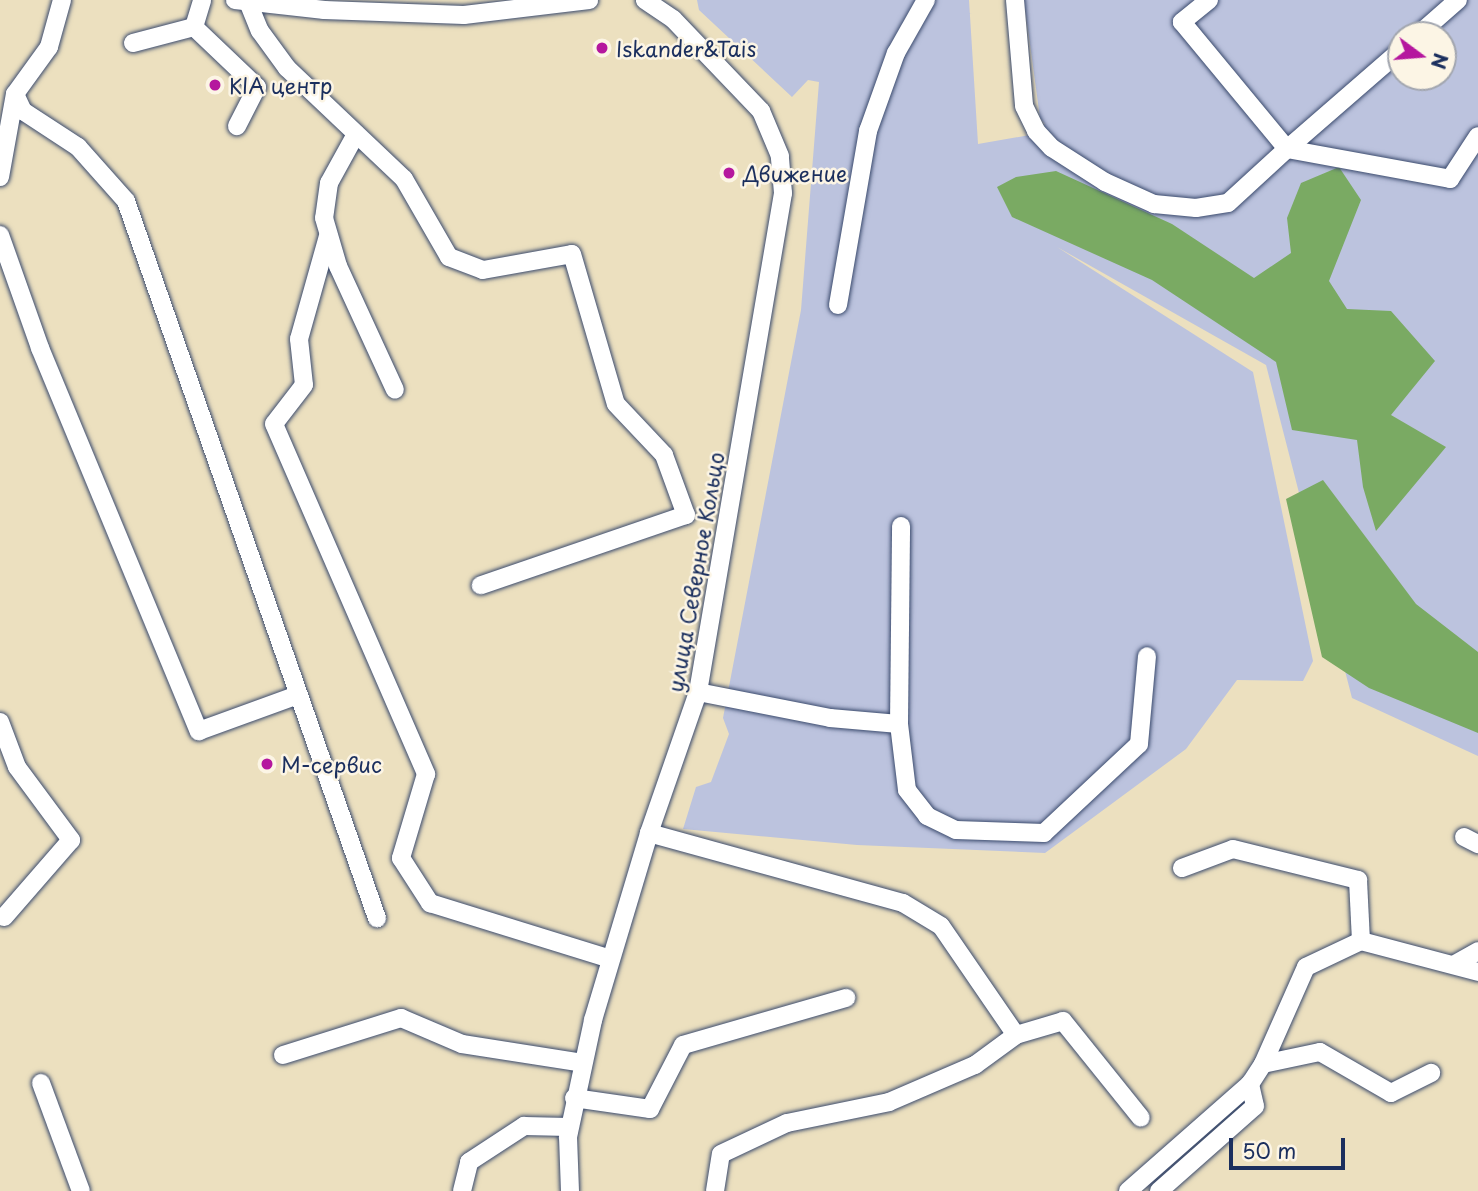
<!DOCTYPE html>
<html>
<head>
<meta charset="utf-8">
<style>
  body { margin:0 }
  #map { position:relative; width:1478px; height:1191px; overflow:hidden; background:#ece0bf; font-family:"Playpen Sans",sans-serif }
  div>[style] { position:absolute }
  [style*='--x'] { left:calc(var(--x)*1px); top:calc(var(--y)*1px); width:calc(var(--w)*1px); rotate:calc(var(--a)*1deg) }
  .industrial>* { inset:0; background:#bcc3de }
  .forest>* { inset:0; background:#7aaa63 }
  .roads { filter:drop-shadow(0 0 2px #3a4a6d) drop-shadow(0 0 2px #3a4a6d) }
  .minor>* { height:18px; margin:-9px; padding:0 9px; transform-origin:9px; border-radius:9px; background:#fff }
  .dots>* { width:19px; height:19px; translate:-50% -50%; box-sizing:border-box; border:4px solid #fcf5e5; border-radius:50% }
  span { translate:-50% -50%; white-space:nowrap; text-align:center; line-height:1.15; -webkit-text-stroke:5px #fcf5e5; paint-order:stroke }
  .poi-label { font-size:21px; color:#1b2f5e }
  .left { translate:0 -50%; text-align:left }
  .street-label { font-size:21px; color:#1b2f5e }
  .north { position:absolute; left:1387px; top:21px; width:70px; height:70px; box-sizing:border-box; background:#fcf5e5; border:2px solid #a2a6af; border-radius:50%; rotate:106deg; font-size:19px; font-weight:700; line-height:28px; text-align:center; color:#1b2f5e }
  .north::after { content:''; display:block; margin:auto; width:24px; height:32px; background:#b5179e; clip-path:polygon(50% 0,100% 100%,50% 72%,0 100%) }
  .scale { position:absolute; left:1229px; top:1138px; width:116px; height:32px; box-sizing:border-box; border:4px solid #1b2f5e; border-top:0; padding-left:9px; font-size:21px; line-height:24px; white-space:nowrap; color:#1b2f5e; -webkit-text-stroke:5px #fcf5e5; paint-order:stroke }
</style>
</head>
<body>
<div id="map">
  <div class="industrial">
    <i style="clip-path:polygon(evenodd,697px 0,969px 0,978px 144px,1030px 135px,1045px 124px,1040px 118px,1024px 0,1478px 0,1478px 756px,1352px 698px,1266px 365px,1057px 247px,1253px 372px,1313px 661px,1303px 681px,1237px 680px,1186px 749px,1045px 853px,857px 845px,683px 829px,696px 787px,711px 782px,729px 734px,723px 718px,801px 310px,819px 82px,808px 80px,792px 97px,699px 10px,697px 0,1401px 35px,1443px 35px,1443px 77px,1401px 77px,1401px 35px)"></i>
  </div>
  <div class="forest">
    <i style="clip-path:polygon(1339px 167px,1361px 200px,1329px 281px,1347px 309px,1391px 311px,1435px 361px,1391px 415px,1446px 447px,1376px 531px,1363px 487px,1357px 440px,1292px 430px,1276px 362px,1152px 280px,1012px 217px,997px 187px,1016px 177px,1056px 171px,1172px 224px,1254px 278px,1291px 253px,1287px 218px,1301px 183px)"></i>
    <i style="clip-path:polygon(1323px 480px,1416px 604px,1478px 652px,1478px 733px,1369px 688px,1322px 657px,1286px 499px)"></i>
  </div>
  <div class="roads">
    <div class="minor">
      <i style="--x:62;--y:0;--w:49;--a:105.5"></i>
      <i style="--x:49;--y:47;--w:58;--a:125.9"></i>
      <i style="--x:15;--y:94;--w:19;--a:65"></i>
      <i style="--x:23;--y:111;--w:66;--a:33.2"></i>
      <i style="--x:78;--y:147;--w:72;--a:48.4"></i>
      <i style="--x:126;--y:201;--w:760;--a:70.71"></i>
      <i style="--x:235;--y:0;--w:90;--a:6.4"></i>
      <i style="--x:324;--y:10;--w:140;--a:2"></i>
      <i style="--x:464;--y:15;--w:126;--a:-6.8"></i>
      <i style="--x:1015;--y:0;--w:106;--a:85.1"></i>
      <i style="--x:1024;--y:106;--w:28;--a:64"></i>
      <i style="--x:1036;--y:131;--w:23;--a:47"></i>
      <i style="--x:1052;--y:148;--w:63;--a:32.7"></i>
      <i style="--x:1105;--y:182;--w:54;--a:24.2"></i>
      <i style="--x:1154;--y:204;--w:42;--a:5.4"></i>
      <i style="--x:1196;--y:208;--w:32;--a:-9"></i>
      <i style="--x:1228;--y:203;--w:80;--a:-42.5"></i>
      <i style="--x:1287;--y:149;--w:166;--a:10.4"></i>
      <i style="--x:1450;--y:179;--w:51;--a:-56.9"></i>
      <i style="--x:1209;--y:0;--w:35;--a:141"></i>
      <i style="--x:1182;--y:22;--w:165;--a:50.4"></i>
      <i style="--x:1287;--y:149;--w:151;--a:-41"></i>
      <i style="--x:248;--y:2;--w:31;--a:68"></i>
      <i style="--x:260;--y:31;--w:46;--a:53.9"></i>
      <i style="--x:287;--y:68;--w:161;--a:43.5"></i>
      <i style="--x:404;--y:179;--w:90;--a:60"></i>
      <i style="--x:449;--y:257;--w:36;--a:21"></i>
      <i style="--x:483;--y:270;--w:90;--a:-10.2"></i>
      <i style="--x:572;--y:254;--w:156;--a:73.7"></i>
      <i style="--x:616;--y:404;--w:70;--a:46.7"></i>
      <i style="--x:664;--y:455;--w:64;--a:69.9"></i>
      <i style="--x:686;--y:515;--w:217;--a:161.1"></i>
      <i style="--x:194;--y:27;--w:87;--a:43.6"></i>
      <i style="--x:257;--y:87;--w:44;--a:117.1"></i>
      <i style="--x:1418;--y:35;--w:53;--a:-41.2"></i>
      <i style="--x:133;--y:43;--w:63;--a:-14.7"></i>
      <i style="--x:194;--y:27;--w:28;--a:-73"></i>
      <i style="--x:356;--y:134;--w:56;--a:118.9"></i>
      <i style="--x:329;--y:183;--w:35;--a:98"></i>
      <i style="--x:324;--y:218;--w:50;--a:73.7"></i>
      <i style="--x:338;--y:266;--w:136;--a:65.3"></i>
      <i style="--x:0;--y:177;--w:84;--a:-79.8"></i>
      <i style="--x:0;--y:235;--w:120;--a:70.5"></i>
      <i style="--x:40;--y:348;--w:415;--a:67.5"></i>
      <i style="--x:199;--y:731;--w:105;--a:-20"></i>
      <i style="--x:328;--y:236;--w:107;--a:105.7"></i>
      <i style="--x:299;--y:339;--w:46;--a:83.8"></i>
      <i style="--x:304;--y:385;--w:49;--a:127.6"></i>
      <i style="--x:274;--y:424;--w:382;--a:66.5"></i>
      <i style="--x:426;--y:774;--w:88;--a:106.6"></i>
      <i style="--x:401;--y:858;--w:54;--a:57.2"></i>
      <i style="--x:430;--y:903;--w:189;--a:17.2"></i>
      <i style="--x:838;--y:305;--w:177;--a:-80.2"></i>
      <i style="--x:868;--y:131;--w:83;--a:-70.3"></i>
      <i style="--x:896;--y:53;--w:61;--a:-60.5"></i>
      <i style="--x:698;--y:692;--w:135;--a:11.1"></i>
      <i style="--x:830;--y:718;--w:69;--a:5"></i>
      <i style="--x:899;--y:724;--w:66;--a:83.1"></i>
      <i style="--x:907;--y:790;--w:33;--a:52"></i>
      <i style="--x:927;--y:816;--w:32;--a:26"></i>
      <i style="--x:956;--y:830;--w:88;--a:2"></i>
      <i style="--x:1044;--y:833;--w:130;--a:-43.1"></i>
      <i style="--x:1139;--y:744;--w:88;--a:-84.8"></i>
      <i style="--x:0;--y:722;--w:48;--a:69.3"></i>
      <i style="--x:17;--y:767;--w:91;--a:53.5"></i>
      <i style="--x:71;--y:840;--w:102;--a:131"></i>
      <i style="--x:899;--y:724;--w:198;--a:-89.4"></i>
      <i style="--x:649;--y:833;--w:263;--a:15.4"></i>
      <i style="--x:903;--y:903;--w:44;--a:31.2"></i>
      <i style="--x:941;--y:926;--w:132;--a:55.5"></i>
      <i style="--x:1016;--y:1035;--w:49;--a:-16.6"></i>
      <i style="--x:1063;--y:1021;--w:124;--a:51.2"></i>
      <i style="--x:1464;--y:837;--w:16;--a:27"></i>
      <i style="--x:1182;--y:868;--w:54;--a:-20.4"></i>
      <i style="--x:1233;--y:849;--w:129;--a:13.9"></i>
      <i style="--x:1358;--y:880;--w:61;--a:87.2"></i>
      <i style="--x:1455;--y:964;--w:26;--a:-29"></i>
      <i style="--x:283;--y:1055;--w:124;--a:-17.4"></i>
      <i style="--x:401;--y:1018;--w:66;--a:23.1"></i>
      <i style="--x:462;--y:1044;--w:122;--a:8.9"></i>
      <i style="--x:1263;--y:1064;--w:58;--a:-11.9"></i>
      <i style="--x:1320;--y:1052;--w:82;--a:30"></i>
      <i style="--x:1391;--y:1093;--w:45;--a:-26.6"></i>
      <i style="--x:41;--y:1083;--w:115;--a:69.7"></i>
      <i style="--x:574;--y:1098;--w:77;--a:8.2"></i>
      <i style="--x:650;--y:1109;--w:72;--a:-62.7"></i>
      <i style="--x:683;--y:1045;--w:170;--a:-16.1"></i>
      <i style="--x:462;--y:1191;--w:30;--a:-76"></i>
      <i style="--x:469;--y:1162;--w:66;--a:-33.2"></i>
      <i style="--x:524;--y:1126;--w:45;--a:1.3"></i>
      <i style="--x:570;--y:1191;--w:54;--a:-92.1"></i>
      <i style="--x:568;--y:1137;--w:120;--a:-77.9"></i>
      <i style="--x:593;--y:1020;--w:195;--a:-73.3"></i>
      <i style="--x:649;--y:833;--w:149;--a:-70.8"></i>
      <i style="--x:698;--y:692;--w:506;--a:-80.33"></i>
      <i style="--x:783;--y:193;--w:37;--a:-95"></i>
      <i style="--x:780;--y:156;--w:49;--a:-112.9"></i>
      <i style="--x:761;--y:111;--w:127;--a:-133.7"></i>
      <i style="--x:673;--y:19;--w:34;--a:-146"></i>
      <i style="--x:715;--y:1191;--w:37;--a:-81"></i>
      <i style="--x:721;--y:1154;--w:73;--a:-25.2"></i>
      <i style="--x:787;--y:1123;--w:104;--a:-11.6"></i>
      <i style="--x:889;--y:1102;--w:94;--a:-23.3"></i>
      <i style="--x:975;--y:1065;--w:51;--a:-36.2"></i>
      <i style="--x:1128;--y:1191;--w:162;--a:-41.3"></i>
      <i style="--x:1250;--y:1084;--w:24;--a:-57"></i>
      <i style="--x:1263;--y:1064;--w:106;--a:-66.1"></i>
      <i style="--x:1306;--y:967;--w:61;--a:-25.3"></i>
      <i style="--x:1361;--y:941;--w:121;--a:14.8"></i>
      <i style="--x:1159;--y:1191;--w:128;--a:-41.5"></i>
      <i style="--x:1255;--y:1106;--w:23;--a:-103"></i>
    </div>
  </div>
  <div class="dots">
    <i style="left:602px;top:48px;background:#b5179e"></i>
    <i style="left:215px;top:85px;background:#b5179e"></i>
    <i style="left:729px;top:173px;background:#b5179e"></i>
    <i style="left:267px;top:764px;background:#b5179e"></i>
  </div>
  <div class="poi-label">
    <span class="left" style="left:616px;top:48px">Iskander&amp;Tais</span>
    <span class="left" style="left:229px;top:85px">KIA центр</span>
    <span class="left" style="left:743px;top:173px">Движение</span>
    <span class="left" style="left:281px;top:764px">М-сервис</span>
  </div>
  <div class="street-label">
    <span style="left:695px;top:572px;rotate:-80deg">улица Северное Кольцо</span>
  </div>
  <div class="north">N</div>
  <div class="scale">50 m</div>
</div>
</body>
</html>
